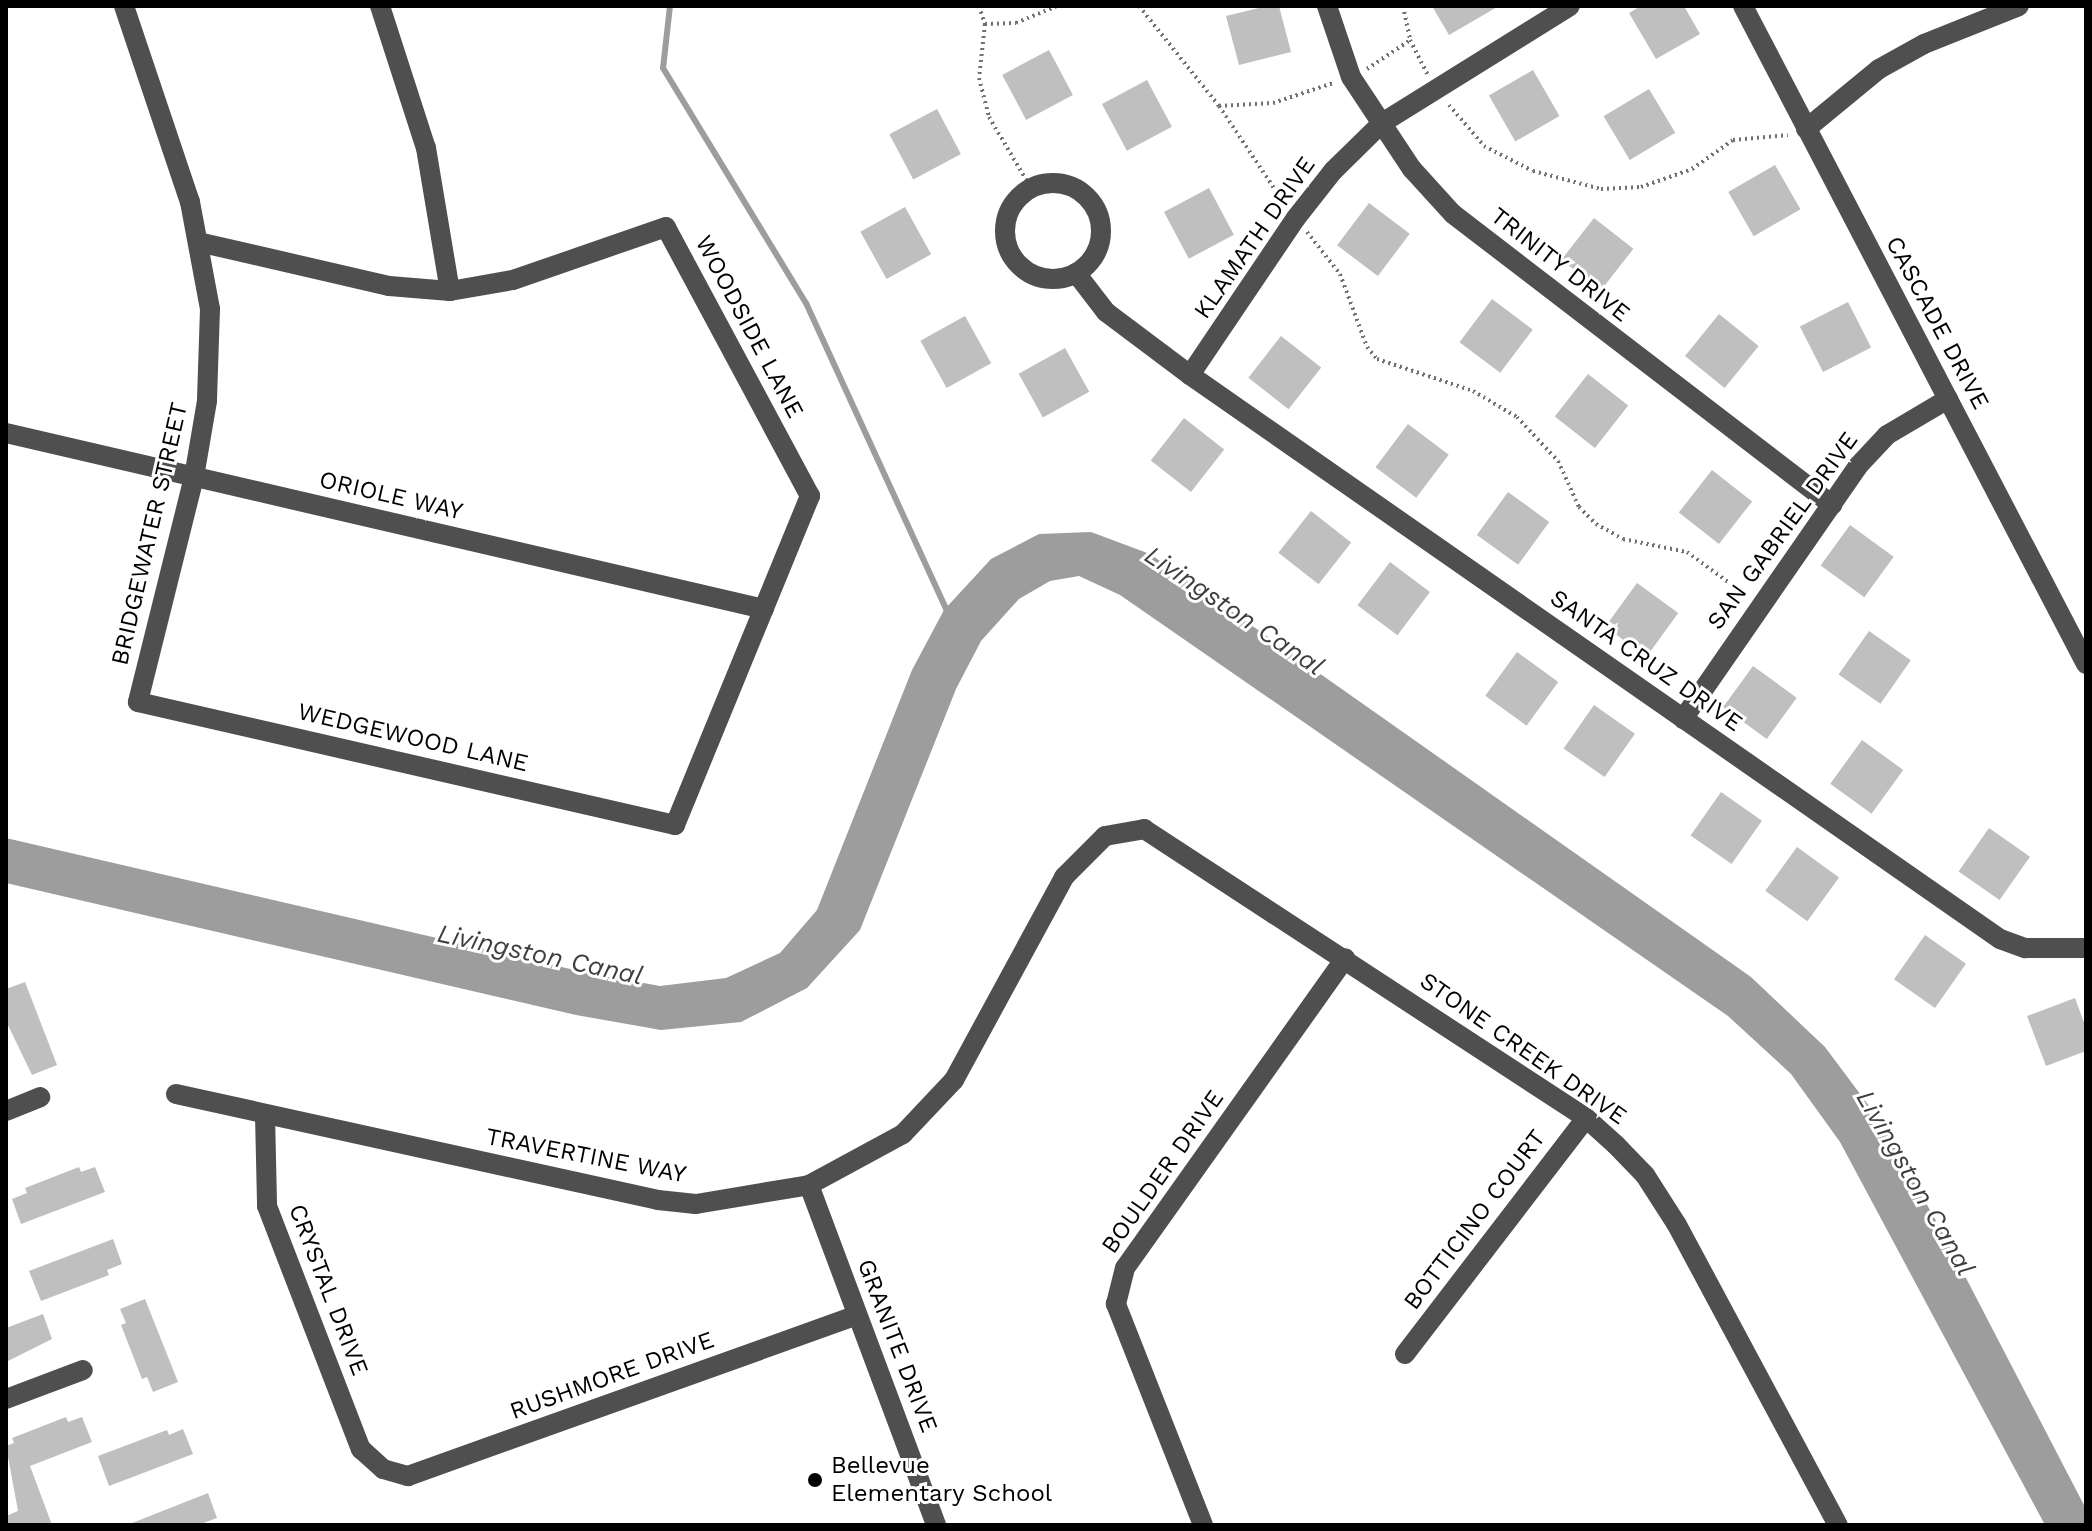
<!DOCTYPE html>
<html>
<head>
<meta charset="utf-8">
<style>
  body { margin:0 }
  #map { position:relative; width:2092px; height:1531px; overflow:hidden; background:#fff; font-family:"Work Sans",sans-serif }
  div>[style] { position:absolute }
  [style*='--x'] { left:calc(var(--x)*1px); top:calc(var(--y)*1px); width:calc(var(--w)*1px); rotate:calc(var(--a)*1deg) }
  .water>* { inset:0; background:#9d9d9d }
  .stream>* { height:6px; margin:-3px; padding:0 3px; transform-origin:3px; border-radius:3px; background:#9d9d9d }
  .building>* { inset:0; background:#bfbfbf; transform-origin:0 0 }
  .path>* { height:4px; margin-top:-2px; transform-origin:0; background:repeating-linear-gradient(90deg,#717171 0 2px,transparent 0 6px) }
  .minor>* { height:20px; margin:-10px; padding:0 10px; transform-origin:10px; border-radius:10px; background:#4f4f4f }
  .minor>.ring { margin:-10px; padding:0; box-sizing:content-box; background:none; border:20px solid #4f4f4f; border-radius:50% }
  .dots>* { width:22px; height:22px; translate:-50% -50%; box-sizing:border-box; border:4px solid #fff; border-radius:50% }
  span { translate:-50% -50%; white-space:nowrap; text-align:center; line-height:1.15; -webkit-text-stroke:6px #fff; paint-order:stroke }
  .street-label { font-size:24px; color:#000 }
  .poi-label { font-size:24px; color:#000 }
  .left { translate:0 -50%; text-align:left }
  .water-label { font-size:26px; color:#3e3e3e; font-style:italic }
  .frame { position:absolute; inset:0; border:8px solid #000; pointer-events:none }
</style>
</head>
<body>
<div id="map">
  <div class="water">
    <i style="clip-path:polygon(1091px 532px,1150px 554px,1751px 977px,1825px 1047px,1878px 1118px,1939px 1226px,2086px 1509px,2086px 1525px,2045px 1525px,1840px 1142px,1791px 1074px,1728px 1016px,1120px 595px,1079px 576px,1050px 581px,1019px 599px,981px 641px,956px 689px,860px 930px,807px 988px,741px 1022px,661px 1030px,576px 1015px,6px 883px,6px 838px,583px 972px,660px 986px,726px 978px,780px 953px,817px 910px,912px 670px,944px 610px,991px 559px,1039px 534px)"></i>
  </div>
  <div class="stream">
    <i style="--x:670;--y:6;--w:62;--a:96.4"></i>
    <i style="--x:663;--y:68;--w:275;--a:58.7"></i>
    <i style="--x:806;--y:303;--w:341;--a:65.4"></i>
  </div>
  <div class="building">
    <i style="clip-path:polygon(1267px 6px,1279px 6px,1291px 52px,1239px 65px,1226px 16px)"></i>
    <i style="clip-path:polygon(1432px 6px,1499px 6px,1449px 35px)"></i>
    <i style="clip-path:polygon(1641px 6px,1684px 6px,1700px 34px,1656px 59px,1629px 13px)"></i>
    <i style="left:1049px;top:50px;width:51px;height:53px;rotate:62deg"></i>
    <i style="left:1533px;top:70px;width:53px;height:51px;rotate:60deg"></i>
    <i style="left:1147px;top:80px;width:53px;height:51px;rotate:62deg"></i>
    <i style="left:1649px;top:89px;width:51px;height:53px;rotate:59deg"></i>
    <i style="left:937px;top:109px;width:51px;height:54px;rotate:62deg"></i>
    <i style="left:1775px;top:165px;width:51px;height:54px;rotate:60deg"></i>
    <i style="left:1209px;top:188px;width:53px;height:51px;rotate:62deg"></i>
    <i style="left:1369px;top:203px;width:51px;height:53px;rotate:37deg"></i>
    <i style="left:905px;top:207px;width:54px;height:51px;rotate:61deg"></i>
    <i style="left:1594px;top:218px;width:50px;height:53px;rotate:38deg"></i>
    <i style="left:1492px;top:299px;width:51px;height:54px;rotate:37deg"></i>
    <i style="left:1848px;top:302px;width:51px;height:54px;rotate:63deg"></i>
    <i style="left:1719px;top:314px;width:51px;height:54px;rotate:39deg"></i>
    <i style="left:965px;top:316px;width:54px;height:51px;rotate:61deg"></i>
    <i style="left:1281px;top:336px;width:51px;height:53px;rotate:38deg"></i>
    <i style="left:1065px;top:348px;width:50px;height:53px;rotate:61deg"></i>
    <i style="left:1588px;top:374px;width:51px;height:54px;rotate:38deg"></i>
    <i style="left:1184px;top:418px;width:51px;height:54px;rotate:38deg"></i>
    <i style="left:1408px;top:424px;width:51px;height:54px;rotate:37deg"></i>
    <i style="left:1712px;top:470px;width:51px;height:54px;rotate:38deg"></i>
    <i style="left:1508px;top:492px;width:51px;height:53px;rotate:36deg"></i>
    <i style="left:1311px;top:511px;width:51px;height:53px;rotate:38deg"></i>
    <i style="left:1850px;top:525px;width:54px;height:50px;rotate:36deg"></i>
    <i style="left:1390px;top:562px;width:50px;height:54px;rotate:37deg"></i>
    <i style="left:1637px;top:583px;width:51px;height:54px;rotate:36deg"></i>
    <i style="left:1869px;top:631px;width:51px;height:53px;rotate:35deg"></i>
    <i style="left:1517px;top:652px;width:51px;height:54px;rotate:36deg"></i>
    <i style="left:1753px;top:666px;width:54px;height:51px;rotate:36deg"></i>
    <i style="left:1594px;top:705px;width:50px;height:53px;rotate:35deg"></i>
    <i style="left:1862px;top:740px;width:51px;height:54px;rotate:36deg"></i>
    <i style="left:1721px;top:792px;width:50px;height:53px;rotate:35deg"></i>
    <i style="left:1989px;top:828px;width:50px;height:53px;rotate:35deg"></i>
    <i style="left:1797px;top:847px;width:52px;height:54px;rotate:36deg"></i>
    <i style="left:1925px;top:935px;width:50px;height:54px;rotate:35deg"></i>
    <i style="clip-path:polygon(25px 982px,57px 1065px,32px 1075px,6px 1021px,6px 989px)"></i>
    <i style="clip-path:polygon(2075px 998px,2086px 1028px,2086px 1051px,2046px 1066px,2027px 1016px)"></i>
    <i style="clip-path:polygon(79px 1167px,81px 1172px,95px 1167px,105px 1192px,21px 1224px,12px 1199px,27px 1193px,25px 1188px)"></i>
    <i style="clip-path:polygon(113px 1239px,122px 1264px,107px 1270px,109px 1275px,41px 1301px,29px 1271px)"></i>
    <i style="clip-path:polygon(145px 1299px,178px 1382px,153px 1392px,147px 1377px,142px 1379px,121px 1325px,126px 1323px,120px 1309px)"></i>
    <i style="clip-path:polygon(43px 1314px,52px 1339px,6px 1362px,6px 1328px)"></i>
    <i style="clip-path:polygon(66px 1417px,68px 1422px,82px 1417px,92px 1442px,30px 1466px,52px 1525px,6px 1525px,6px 1516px,18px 1511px,6px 1446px,14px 1443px,12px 1438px)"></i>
    <i style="clip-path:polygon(183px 1429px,193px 1454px,109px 1486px,98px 1456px,167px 1430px,169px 1435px)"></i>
    <i style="clip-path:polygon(208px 1493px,217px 1518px,198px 1525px,127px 1525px)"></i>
  </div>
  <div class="path">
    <i style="--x:979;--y:6;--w:19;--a:72"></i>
    <i style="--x:985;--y:24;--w:54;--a:96.3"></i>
    <i style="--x:979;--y:78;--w:40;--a:75.6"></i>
    <i style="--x:989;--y:117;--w:82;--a:59.4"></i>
    <i style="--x:1139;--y:6;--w:128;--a:51.3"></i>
    <i style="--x:1219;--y:106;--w:117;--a:56.2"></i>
    <i style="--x:1403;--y:6;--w:35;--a:78"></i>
    <i style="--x:1410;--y:40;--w:39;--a:63"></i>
    <i style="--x:985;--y:24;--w:31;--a:-2"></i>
    <i style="--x:1016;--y:23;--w:44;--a:-22.5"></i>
    <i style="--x:1367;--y:69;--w:50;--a:-33.7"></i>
    <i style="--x:1449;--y:105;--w:54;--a:49.5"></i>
    <i style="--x:1484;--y:146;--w:55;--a:27"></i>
    <i style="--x:1533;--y:171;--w:70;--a:14.8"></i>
    <i style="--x:1601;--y:189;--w:40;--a:-2.9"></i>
    <i style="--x:1641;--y:187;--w:54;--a:-19.4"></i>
    <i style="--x:1692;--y:169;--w:50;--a:-35.3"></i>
    <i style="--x:1733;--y:140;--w:55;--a:-5.2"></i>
    <i style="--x:1219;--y:106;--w:54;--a:-3.2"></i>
    <i style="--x:1273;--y:103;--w:63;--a:-18.4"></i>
    <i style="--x:1307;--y:232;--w:53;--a:51.8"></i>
    <i style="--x:1340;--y:274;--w:78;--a:69.7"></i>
    <i style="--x:1367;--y:347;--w:16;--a:50"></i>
    <i style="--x:1377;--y:359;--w:101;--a:18.4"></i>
    <i style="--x:1473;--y:391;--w:51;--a:30.6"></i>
    <i style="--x:1517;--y:417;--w:60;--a:47"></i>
    <i style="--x:1558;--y:461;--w:51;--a:65.5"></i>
    <i style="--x:1579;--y:507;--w:24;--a:45"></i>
    <i style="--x:1596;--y:524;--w:31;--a:29"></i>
    <i style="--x:1623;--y:539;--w:65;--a:11.5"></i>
    <i style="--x:1687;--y:552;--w:73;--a:36.1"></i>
  </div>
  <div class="minor">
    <i style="--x:124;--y:6;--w:207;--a:71.4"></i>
    <i style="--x:190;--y:202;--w:109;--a:79.4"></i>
    <i style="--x:210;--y:309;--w:92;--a:91.9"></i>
    <i style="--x:207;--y:401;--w:77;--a:99.7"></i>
    <i style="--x:194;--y:477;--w:232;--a:104"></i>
    <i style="--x:138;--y:702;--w:551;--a:12.9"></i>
    <i style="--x:675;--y:825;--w:356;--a:-67.7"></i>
    <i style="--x:810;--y:496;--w:305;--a:-118.2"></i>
    <i style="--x:666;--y:227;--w:162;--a:160.9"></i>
    <i style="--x:513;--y:280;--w:64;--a:170.1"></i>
    <i style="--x:450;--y:291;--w:61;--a:-175.3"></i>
    <i style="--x:389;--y:286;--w:195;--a:-167"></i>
    <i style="--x:380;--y:6;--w:149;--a:72.1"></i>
    <i style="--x:426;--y:148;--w:145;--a:80.5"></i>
    <i style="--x:1327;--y:6;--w:75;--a:71.3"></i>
    <i style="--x:1351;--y:77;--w:110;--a:56.5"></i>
    <i style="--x:1412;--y:169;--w:61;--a:47.7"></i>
    <i style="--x:1453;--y:214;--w:478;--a:37.5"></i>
    <i style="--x:1743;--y:6;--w:742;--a:62.47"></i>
    <i style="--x:1806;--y:129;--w:94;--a:-39.4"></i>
    <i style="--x:1879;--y:69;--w:51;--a:-29.1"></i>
    <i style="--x:1924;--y:44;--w:102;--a:-21.8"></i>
    <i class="ring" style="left:1005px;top:183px;width:76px;height:76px"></i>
    <i style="--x:1076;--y:273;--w:49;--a:52.4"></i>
    <i style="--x:1106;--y:312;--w:105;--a:36.9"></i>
    <i style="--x:1190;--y:375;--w:987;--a:34.85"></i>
    <i style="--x:2000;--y:939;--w:27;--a:20"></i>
    <i style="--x:2025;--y:948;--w:61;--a:0"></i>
    <i style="--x:1190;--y:375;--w:189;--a:-56"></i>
    <i style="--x:1296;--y:218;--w:60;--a:-51.8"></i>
    <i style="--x:1333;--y:171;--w:69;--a:-44.4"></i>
    <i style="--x:1382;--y:123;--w:221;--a:-31.9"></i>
    <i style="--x:6;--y:433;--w:778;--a:13.07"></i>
    <i style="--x:1683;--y:719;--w:308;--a:-55.3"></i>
    <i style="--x:1858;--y:466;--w:42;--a:-46.9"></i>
    <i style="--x:1887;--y:435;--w:71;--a:-30.5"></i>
    <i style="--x:176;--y:1094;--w:494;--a:12.4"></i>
    <i style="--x:658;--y:1200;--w:38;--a:6"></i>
    <i style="--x:696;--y:1204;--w:115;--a:-9.5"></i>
    <i style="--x:809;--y:1185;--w:107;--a:-28.5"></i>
    <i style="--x:903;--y:1134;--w:74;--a:-46.6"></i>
    <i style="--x:954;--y:1080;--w:231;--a:-61.5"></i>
    <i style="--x:1064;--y:877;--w:58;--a:-45"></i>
    <i style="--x:1105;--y:836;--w:40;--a:-10"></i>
    <i style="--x:1144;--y:829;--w:528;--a:33.18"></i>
    <i style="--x:1586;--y:1118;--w:40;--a:42"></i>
    <i style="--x:1616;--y:1145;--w:42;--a:46"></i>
    <i style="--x:1645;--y:1175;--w:59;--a:57.4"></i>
    <i style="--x:1677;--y:1225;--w:340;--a:61.8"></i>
    <i style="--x:6;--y:1111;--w:37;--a:-22"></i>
    <i style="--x:265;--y:1115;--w:91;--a:88.7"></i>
    <i style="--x:267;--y:1206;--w:261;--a:68.9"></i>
    <i style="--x:361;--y:1449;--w:30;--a:42"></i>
    <i style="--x:383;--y:1469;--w:26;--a:16"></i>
    <i style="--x:408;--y:1476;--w:477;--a:-19.7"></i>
    <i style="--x:809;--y:1185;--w:363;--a:69.5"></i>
    <i style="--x:1405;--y:1354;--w:297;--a:-52.5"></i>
    <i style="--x:6;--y:1399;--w:82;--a:-20.6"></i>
    <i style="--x:1203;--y:1525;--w:238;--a:-111.5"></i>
    <i style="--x:1116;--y:1304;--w:37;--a:-76"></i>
    <i style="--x:1125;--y:1268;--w:380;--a:-54.6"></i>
  </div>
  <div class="dots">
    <i style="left:815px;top:1480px;background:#000"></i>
  </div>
  <div class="street-label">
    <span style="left:1255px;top:238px;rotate:-55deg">KLAMATH DRIVE</span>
    <span style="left:1560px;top:265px;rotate:38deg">TRINITY DRIVE</span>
    <span style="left:1937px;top:323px;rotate:62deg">CASCADE DRIVE</span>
    <span style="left:749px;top:327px;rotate:62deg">WOODSIDE LANE</span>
    <span style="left:391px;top:496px;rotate:13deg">ORIOLE WAY</span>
    <span style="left:1783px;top:531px;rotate:-54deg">SAN GABRIEL DRIVE</span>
    <span style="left:150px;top:534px;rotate:-77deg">BRIDGEWATER STREET</span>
    <span style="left:1646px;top:661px;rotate:35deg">SANTA CRUZ DRIVE</span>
    <span style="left:413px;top:738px;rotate:13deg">WEDGEWOOD LANE</span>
    <span style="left:1523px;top:1049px;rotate:35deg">STONE CREEK DRIVE</span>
    <span style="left:586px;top:1156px;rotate:11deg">TRAVERTINE WAY</span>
    <span style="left:1163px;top:1172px;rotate:-55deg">BOULDER DRIVE</span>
    <span style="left:1475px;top:1220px;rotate:-53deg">BOTTICINO COURT</span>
    <span style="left:328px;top:1290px;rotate:69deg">CRYSTAL DRIVE</span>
    <span style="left:897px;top:1346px;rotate:69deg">GRANITE DRIVE</span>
    <span style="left:612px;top:1376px;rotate:-20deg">RUSHMORE DRIVE</span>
  </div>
  <div class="poi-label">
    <span class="left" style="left:831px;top:1480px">Bellevue<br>Elementary School</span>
  </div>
  <div class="water-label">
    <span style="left:1234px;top:611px;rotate:34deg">Livingston Canal</span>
    <span style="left:540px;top:955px;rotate:12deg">Livingston Canal</span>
    <span style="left:1915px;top:1183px;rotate:60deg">Livingston Canal</span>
  </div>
  <div class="frame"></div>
</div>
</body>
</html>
